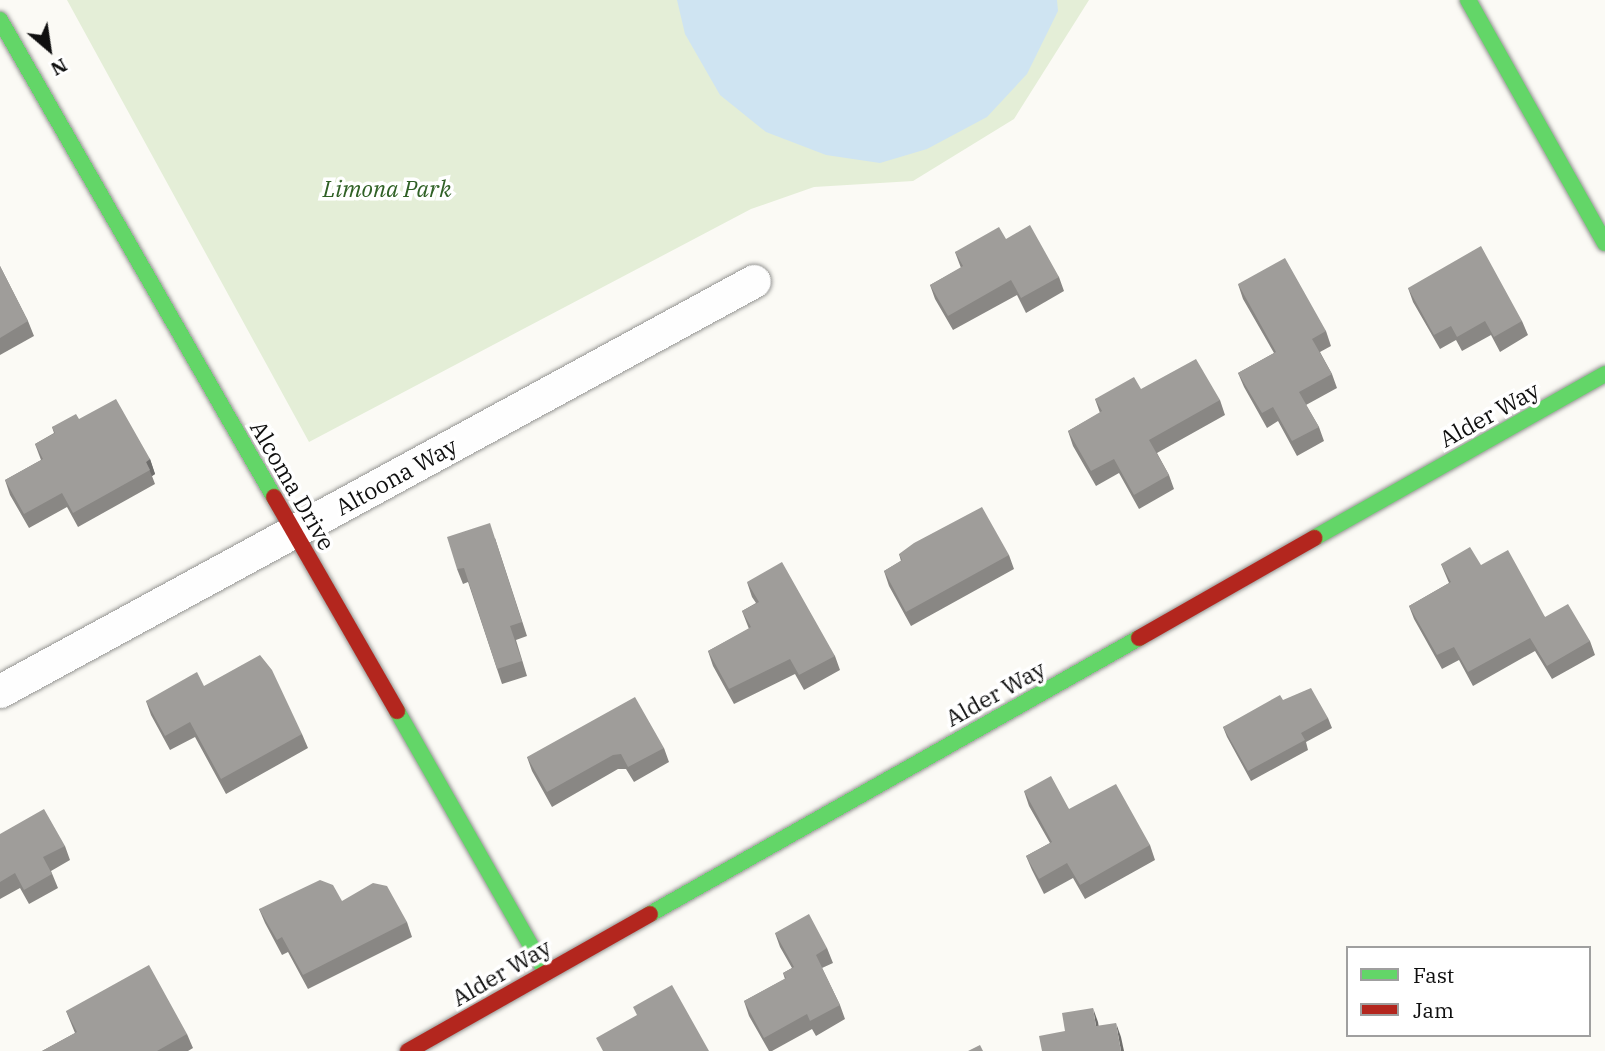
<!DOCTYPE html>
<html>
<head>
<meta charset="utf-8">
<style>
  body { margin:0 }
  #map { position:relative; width:1605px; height:1051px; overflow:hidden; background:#fbfaf5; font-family:"IBM Plex Serif",serif }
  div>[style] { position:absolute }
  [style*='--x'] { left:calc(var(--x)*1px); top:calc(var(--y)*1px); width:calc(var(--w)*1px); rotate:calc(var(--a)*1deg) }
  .green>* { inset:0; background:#e4eed7 }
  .water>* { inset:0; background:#cfe4f2 }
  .roads { filter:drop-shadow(0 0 2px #959593) drop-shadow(0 0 2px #959593) }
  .street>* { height:33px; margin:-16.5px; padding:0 16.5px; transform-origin:16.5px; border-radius:16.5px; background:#fefefe }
  .fast>* { height:16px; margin:-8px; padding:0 8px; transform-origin:8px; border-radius:8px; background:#63d668 }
  .jam>* { height:16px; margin:-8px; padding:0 8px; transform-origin:8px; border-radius:8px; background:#b3261e }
  .wall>* { inset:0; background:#898784 }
  .shaded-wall>* { inset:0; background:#6f6e6c }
  .building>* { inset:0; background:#9f9d9a }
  span { translate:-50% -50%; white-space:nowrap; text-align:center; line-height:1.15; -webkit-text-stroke:7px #fff; paint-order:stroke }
  .park-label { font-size:23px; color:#2f6025; font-style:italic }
  .street-label { font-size:23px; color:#0f0f0f }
  .legend { position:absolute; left:1346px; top:946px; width:245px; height:91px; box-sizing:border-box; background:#fff; border:2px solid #9f9f9f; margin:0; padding:9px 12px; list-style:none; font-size:21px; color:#0f0f0f }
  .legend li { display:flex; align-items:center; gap:14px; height:35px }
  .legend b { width:35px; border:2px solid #9f9f9f }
  .north { position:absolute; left:14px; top:14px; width:70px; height:70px; -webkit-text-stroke:5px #fff; paint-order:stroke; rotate:151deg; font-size:19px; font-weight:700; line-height:28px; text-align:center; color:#0f0f0f }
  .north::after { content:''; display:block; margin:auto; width:24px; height:32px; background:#0f0f0f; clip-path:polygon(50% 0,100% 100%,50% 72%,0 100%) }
</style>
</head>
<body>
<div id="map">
  <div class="green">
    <i style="clip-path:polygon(67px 0,1089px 0,1014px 119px,913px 181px,814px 187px,751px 209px,309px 442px)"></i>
  </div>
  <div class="water">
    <i style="clip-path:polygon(677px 0,1057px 0,1058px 11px,1027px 74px,987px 117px,927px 149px,880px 163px,826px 155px,766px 132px,720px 95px,685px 34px)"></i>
  </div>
  <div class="roads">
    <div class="street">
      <i style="--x:0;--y:691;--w:858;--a:-28.54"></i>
    </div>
    <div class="fast">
      <i style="--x:1468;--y:0;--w:279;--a:60.6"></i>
      <i style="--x:0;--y:20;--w:550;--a:60.13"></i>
      <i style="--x:1314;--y:538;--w:334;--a:-29.4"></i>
      <i style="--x:397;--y:711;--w:301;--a:60.3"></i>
      <i style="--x:650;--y:914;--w:562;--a:-29.44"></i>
    </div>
    <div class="jam">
      <i style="--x:274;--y:497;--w:247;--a:60.1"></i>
      <i style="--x:1139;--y:638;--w:202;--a:-29.7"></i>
      <i style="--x:408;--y:1051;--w:278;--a:-29.5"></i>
    </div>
  </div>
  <div class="wall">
    <i style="clip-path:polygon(1006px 239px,1059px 277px,1064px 291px,1026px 313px,1017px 295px,953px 330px,935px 299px,930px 285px,961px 268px,955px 252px)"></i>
    <i style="clip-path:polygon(0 266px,28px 321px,34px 336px,0 355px)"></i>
    <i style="clip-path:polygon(1238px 284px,1326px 331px,1331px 346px,1320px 352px,1332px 374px,1337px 388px,1306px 405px,1319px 427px,1324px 441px,1297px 456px,1278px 421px,1267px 428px,1244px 387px,1238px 373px,1274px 353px,1243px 299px)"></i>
    <i style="clip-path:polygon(1408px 288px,1522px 321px,1528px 335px,1500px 352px,1491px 335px,1462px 351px,1456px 340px,1440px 349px,1413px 302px)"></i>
    <i style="clip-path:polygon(1141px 389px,1220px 400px,1225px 415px,1157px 453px,1169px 475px,1174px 489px,1139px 509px,1119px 473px,1096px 486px,1073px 446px,1068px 431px,1100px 413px,1095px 399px)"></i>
    <i style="clip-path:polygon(79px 419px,150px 459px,155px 474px,152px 476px,155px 484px,78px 527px,67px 507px,29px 528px,10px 495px,5px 480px,41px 460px,35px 444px,54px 433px,52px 427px)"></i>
    <i style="clip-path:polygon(495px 538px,527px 636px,516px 640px,527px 676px,502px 684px,468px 582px,463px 584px,457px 569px)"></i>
    <i style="clip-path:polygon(899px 554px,1009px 555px,1014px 569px,911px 626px,889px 586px,884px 571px,901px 561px)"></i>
    <i style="clip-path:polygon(1441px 564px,1481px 565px,1545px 617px,1590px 641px,1595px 655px,1552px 679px,1535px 651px,1473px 686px,1459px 660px,1442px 669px,1414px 619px,1409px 606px,1449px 583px)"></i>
    <i style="clip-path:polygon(747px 582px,835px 656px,840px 670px,804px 690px,795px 674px,734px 704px,713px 666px,708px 651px,749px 629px,742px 611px,756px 603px,752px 597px)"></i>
    <i style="clip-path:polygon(204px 686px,302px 734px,308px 748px,226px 794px,195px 737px,170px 750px,151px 715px,146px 701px)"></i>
    <i style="clip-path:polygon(1283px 700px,1328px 718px,1332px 728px,1306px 742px,1308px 750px,1251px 781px,1227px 737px,1223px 727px)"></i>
    <i style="clip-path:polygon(664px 748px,669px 762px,634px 782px,626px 769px,618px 769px,552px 807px,532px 771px,527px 757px)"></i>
    <i style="clip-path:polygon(1024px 791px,1069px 809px,1150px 845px,1155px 860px,1085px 899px,1073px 878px,1044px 894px,1032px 870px,1026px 856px,1050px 843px,1029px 806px)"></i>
    <i style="clip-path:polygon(0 834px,65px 846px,70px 860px,51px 871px,58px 888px,29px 904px,20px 888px,0 899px)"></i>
    <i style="clip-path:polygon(342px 901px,407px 922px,412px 937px,308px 989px,288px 952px,282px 955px,265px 923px,259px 909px)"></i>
    <i style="clip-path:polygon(775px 933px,827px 948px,833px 963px,822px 968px,840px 1005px,845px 1019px,816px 1036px,812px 1029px,772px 1051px,769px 1051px,749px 1016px,744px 1001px,785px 979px,783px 973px,792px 968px,780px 947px)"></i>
    <i style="clip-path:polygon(66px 1011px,187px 1034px,193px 1048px,188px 1051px,42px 1051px,75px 1033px)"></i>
  </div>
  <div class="shaded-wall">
    <i style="clip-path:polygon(150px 459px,155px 474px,152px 476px,146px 462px)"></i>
    <i style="clip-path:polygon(1093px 1008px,1098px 1022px,1101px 1040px,1096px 1026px)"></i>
    <i style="clip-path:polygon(1116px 1023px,1121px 1037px,1124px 1051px,1121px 1051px)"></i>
  </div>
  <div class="building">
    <i style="clip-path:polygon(1030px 225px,1059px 277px,1021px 298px,1011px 280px,948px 316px,930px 285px,963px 266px,955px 252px,999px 227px,1006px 239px)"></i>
    <i style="clip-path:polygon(1481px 246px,1522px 321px,1494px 337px,1485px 321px,1457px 337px,1451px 326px,1434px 335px,1408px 288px)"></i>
    <i style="clip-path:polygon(1285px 258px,1326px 331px,1312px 339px,1332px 374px,1299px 392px,1319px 427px,1292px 441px,1273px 407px,1262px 413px,1238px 373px,1276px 352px,1238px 284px)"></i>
    <i style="clip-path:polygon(0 266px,28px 321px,0 338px)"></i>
    <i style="clip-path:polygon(1196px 359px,1220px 400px,1149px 440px,1169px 475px,1134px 495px,1114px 459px,1091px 471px,1068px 431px,1102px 411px,1095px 399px,1134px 377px,1141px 389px)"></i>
    <i style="clip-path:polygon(116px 399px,150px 459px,146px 462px,150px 470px,73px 513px,62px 493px,24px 514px,5px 480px,43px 459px,35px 444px,55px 433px,52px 427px,76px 414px,79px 419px)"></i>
    <i style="clip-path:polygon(982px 507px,1009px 555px,906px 612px,884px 571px,902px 560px,899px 554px,914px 543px)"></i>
    <i style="clip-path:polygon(490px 523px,522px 622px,510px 626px,522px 661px,497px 669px,464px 568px,457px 569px,447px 537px)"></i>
    <i style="clip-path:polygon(1470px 547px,1481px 565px,1508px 550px,1545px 617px,1568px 604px,1590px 641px,1547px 666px,1530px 638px,1468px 672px,1454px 647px,1437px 655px,1409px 606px,1451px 582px,1441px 564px)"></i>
    <i style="clip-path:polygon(782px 562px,835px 656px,799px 675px,790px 659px,729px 689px,708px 651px,751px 627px,742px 611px,759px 602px,747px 582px)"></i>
    <i style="clip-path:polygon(260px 655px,272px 670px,302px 734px,221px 779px,190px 722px,165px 736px,146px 701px,197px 672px,204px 686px)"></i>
    <i style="clip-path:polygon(1311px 688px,1328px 718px,1301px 733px,1305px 740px,1248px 771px,1223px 727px,1280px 695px,1283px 700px)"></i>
    <i style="clip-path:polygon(635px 697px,664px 748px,628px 767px,621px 754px,613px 755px,547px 792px,527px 757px)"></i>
    <i style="clip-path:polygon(1051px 776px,1069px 809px,1116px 784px,1150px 845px,1080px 885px,1067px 863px,1039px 879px,1026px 856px,1052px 842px,1024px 791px)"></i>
    <i style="clip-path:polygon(44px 809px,65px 846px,43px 857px,52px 874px,24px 890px,15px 873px,0 882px,0 834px)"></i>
    <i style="clip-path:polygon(320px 880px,333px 885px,342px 901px,373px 883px,387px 886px,407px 922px,303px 975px,282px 937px,277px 940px,259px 909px)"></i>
    <i style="clip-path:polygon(809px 914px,827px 948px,816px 955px,840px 1005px,810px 1021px,807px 1014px,764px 1038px,744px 1001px,786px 978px,783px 973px,794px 967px,775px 933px)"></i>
    <i style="clip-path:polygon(149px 965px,187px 1034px,157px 1051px,42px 1051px,77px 1032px,66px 1011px)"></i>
    <i style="clip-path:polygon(672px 985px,709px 1051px,603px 1051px,596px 1038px,637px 1015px,633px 1007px)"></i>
    <i style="clip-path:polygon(1093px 1008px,1096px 1026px,1116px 1023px,1121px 1051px,1042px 1051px,1039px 1036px,1065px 1031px,1062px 1013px)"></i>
    <i style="clip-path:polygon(980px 1045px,983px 1051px,968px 1051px)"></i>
  </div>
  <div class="park-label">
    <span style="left:387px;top:188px">Limona Park</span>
  </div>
  <div class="street-label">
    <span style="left:1489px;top:414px;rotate:-29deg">Alder Way</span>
    <span style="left:396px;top:476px;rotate:-29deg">Altoona Way</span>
    <span style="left:293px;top:485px;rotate:60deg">Alcoma Drive</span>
    <span style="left:995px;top:693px;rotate:-29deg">Alder Way</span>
    <span style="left:501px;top:972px;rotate:-30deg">Alder Way</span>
  </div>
  <ul class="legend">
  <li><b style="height:9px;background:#63d668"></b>Fast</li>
  <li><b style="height:9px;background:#b3261e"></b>Jam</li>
  </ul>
  <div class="north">N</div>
</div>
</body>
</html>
